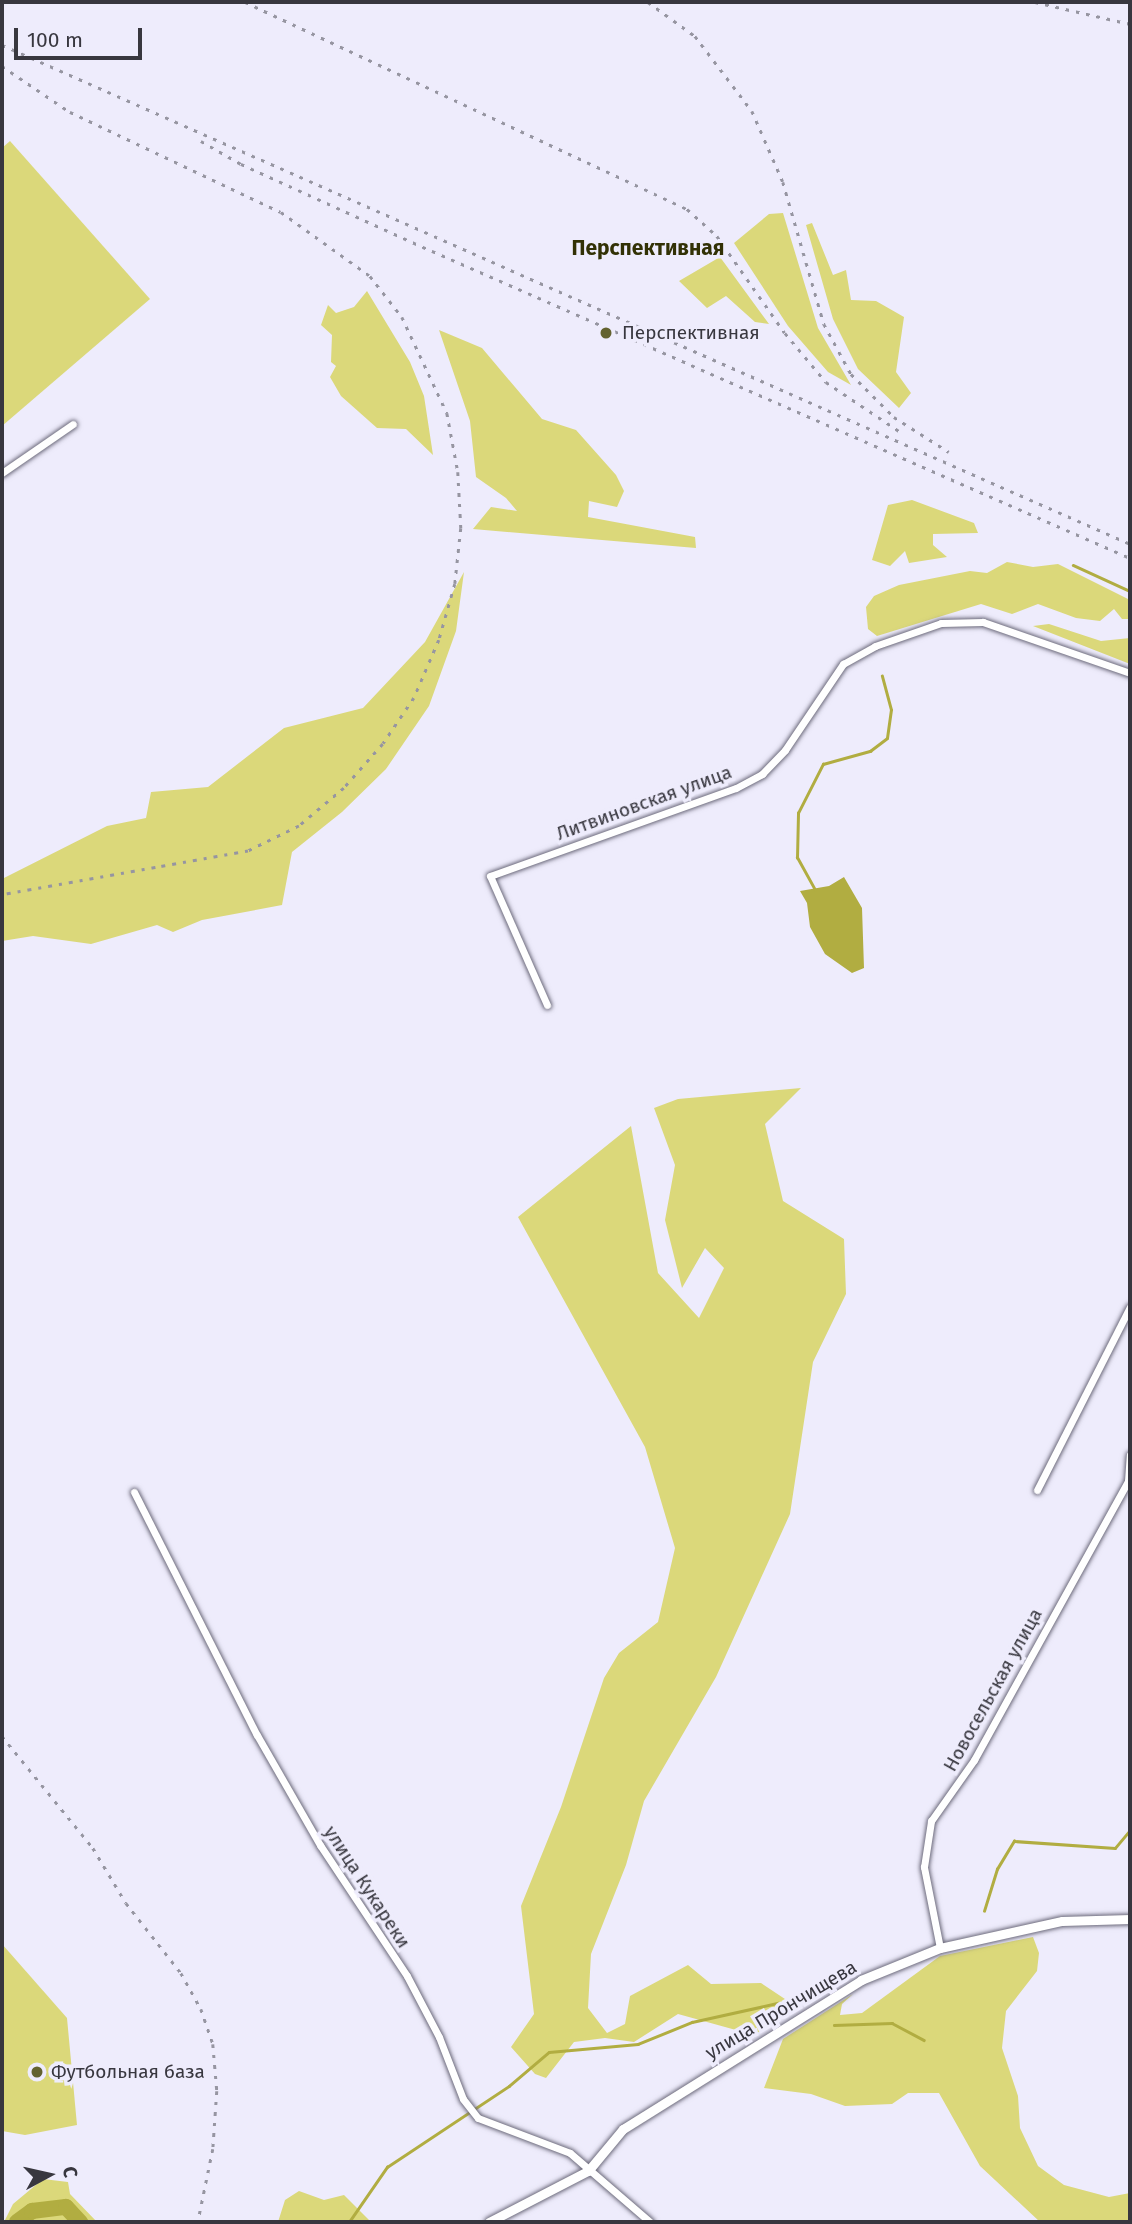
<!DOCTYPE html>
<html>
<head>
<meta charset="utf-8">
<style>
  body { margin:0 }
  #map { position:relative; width:1132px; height:2224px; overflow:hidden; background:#eeecfc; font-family:"Fira Sans",sans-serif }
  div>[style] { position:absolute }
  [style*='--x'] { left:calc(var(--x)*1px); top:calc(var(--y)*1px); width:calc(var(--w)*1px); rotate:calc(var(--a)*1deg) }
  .green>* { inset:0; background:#dbd87a }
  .water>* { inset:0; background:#b1ad41 }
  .stream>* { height:2.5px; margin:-1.25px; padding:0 1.25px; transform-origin:1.25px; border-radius:1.25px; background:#b1ad41 }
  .river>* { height:16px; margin:-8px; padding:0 8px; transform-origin:8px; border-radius:8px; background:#b1ad41 }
  .roads { filter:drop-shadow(0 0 2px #6d6b7c) drop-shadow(0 0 2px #6d6b7c) }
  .minor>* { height:7px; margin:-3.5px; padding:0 3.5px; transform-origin:3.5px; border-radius:3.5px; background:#fff }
  .tertiary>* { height:9px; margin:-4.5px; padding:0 4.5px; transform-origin:4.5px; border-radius:4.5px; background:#fff }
  .rail>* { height:2.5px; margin-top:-1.25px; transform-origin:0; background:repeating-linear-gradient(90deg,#9695a1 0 3.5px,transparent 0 10.5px) }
  .dots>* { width:19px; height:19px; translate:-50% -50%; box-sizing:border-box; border:4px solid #eeecfc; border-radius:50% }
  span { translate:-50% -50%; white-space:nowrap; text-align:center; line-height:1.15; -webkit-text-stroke:7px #eeecfc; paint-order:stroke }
  .poi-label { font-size:19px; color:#38373f }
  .left { translate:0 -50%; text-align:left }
  .street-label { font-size:19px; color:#38373f }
  .neighbourhood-label { font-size:21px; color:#323105; font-weight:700 }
  .frame { position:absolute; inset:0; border:4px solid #38373f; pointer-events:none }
  .north { position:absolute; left:14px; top:2140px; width:70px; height:70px; -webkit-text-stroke:5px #eeecfc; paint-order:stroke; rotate:82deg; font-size:19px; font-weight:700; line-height:28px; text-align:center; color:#38373f }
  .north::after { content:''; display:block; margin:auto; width:24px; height:32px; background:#38373f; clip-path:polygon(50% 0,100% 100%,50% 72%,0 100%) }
  .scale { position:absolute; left:14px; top:28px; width:128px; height:32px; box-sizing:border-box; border:4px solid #38373f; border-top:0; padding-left:9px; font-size:21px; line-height:24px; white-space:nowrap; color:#38373f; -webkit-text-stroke:5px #eeecfc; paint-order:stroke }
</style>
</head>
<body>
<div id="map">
  <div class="green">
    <i style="clip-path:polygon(10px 141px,150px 299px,2px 426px,2px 148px)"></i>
    <i style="clip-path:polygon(783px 213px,818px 328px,851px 385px,828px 372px,788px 326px,734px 243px,769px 214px)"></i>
    <i style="clip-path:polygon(812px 223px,833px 275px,846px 270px,851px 300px,876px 301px,904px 317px,896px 372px,911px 393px,899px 408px,858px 369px,833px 319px,806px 225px)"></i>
    <i style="clip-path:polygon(720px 257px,769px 324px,755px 322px,726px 296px,707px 308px,679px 281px)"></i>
    <i style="clip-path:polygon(367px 291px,410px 362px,424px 396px,433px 455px,406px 429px,377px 428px,341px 396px,330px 377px,336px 366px,331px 362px,332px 335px,321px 325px,328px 305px,336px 313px,354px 307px)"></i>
    <i style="clip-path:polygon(439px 330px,482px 348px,542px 419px,576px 430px,616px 475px,624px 491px,617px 507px,589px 501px,588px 517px,695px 537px,696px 548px,473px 529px,491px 507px,517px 511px,506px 498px,476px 477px,470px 421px)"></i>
    <i style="clip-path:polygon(912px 500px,974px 523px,978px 533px,933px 534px,933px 545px,947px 557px,909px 563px,905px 551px,890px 566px,872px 560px,888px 505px)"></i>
    <i style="clip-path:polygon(1007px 562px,1033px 567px,1058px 564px,1130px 600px,1130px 619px,1122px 619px,1114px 609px,1100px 621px,1076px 618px,1038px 604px,1012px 614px,981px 604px,877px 636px,868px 629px,866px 607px,874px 596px,899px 585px,970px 571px,987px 573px)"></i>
    <i style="clip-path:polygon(464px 572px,456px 631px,429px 706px,386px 769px,342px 812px,292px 852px,282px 905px,202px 920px,173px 932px,157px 925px,91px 944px,33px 936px,2px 941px,2px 879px,107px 826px,146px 818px,151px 792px,208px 787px,284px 728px,363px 708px,425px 642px)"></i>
    <i style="clip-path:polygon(1049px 624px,1101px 641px,1130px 638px,1130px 664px,1033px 626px)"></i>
    <i style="clip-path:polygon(801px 1088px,765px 1124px,783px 1201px,844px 1239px,846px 1294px,813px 1362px,790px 1514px,716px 1677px,644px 1801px,626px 1865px,591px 1954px,588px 2008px,607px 2033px,625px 2024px,630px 1996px,688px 1965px,711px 1984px,761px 1983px,797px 2007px,754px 2035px,678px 2014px,634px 2042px,605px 2038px,574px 2042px,546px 2078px,535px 2074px,511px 2047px,534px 2014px,521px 1906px,561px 1807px,604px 1678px,619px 1653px,658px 1622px,675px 1548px,645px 1447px,518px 1217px,631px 1126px,658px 1273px,699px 1318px,724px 1268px,705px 1248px,682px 1288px,665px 1220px,675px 1165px,654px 1108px,678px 1099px)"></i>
    <i style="clip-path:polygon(1033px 1937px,1039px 1953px,1037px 1971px,1006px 2011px,1002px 2048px,1018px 2096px,1020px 2128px,1038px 2166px,1064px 2185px,1109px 2197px,1130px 2193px,1130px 2222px,1040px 2222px,980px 2166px,939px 2093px,908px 2093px,892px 2104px,845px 2106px,811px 2094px,764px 2088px,783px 2039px,853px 1994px,842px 2004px,840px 2015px,862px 2013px,940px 1956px)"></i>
    <i style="clip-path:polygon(2px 1944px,67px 2018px,77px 2125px,25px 2135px,2px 2131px)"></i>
    <i style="clip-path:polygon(43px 2179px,68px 2182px,70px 2194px,97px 2222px,4px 2222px,13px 2204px)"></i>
    <i style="clip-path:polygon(299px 2191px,324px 2200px,344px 2195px,371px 2222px,278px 2222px,285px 2200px)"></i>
  </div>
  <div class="water">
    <i style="clip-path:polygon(844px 877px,862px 908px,864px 968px,852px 973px,825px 954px,810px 927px,807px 903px,800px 891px,829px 886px)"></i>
  </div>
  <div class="stream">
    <i style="--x:1073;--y:565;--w:63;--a:24.5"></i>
    <i style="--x:815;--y:890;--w:37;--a:-119"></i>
    <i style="--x:797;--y:858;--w:45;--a:-88.7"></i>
    <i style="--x:798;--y:813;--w:55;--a:-63"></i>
    <i style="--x:823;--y:764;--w:49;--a:-15.5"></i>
    <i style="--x:870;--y:751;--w:21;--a:-37"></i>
    <i style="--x:887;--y:738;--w:28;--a:-82"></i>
    <i style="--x:891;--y:710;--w:35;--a:-105"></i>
    <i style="--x:984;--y:1911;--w:44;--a:-72.8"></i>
    <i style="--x:997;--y:1869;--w:33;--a:-59"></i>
    <i style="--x:1014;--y:1841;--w:101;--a:4"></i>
    <i style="--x:1115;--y:1848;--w:23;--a:-50"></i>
    <i style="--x:834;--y:2025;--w:58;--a:-2"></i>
    <i style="--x:892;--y:2023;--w:36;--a:28"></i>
    <i style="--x:349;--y:2222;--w:67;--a:-55.4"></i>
    <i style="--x:387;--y:2167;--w:146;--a:-33.6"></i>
    <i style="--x:509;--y:2086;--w:52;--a:-40.4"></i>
    <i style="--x:549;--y:2052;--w:89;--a:-5.1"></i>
    <i style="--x:638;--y:2044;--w:58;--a:-22.2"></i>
    <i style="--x:692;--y:2022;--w:88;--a:-12.5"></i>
  </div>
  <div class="river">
    <i style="--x:17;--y:2222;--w:19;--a:-36"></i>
    <i style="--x:32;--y:2211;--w:34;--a:-7"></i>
    <i style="--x:66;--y:2207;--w:21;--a:47"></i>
  </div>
  <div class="roads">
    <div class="minor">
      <i style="--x:2;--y:473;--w:86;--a:-34.6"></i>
      <i style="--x:547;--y:1005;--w:141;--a:-113.8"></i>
      <i style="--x:490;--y:876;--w:261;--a:-19.7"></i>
      <i style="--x:736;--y:788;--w:30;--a:-28"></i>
      <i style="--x:762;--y:774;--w:33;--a:-46"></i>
      <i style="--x:785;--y:750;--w:104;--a:-56"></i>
      <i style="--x:843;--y:664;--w:37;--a:-29"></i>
      <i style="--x:875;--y:646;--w:70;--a:-19.2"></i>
      <i style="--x:941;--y:623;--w:42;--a:-1.4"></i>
      <i style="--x:983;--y:622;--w:156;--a:19.1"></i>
      <i style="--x:1037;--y:1490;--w:205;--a:-63.1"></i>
      <i style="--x:134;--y:1492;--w:272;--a:63.2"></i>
      <i style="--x:257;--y:1735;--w:127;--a:60.2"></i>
      <i style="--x:320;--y:1845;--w:157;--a:56.4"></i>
      <i style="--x:407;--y:1976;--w:69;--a:62.3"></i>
      <i style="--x:439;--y:2037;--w:66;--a:68.8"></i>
      <i style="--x:463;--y:2099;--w:24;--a:52"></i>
      <i style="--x:478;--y:2118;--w:98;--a:20.8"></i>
      <i style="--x:570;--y:2153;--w:106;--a:40.8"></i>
      <i style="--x:940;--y:1948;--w:83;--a:-101.2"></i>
      <i style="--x:924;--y:1867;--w:47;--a:-81.3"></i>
      <i style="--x:931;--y:1821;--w:75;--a:-54.8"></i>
      <i style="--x:974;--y:1760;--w:319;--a:-61.1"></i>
      <i style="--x:1128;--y:1481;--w:26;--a:-86"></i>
    </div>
    <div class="tertiary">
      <i style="--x:489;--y:2222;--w:111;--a:-27.3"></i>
      <i style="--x:588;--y:2171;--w:55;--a:-50.2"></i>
      <i style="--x:623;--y:2129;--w:281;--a:-32"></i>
      <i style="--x:861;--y:1980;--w:85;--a:-22.1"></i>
      <i style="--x:940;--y:1948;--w:125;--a:-12.5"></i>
      <i style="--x:1062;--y:1921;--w:68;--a:-1.7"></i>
    </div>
  </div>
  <div class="rail">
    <i style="--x:245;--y:2;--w:488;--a:25.1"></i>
    <i style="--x:687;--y:209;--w:40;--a:42"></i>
    <i style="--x:717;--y:236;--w:118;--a:55"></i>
    <i style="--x:785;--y:333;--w:64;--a:50.1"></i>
    <i style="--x:826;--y:382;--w:88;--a:33.9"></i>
    <i style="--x:648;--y:2;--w:58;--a:35.9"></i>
    <i style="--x:695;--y:36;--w:94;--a:52.8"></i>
    <i style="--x:752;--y:111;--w:77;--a:66.4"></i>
    <i style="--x:783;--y:182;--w:148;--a:73.9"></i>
    <i style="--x:824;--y:324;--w:57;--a:61.6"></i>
    <i style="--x:851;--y:374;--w:61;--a:45"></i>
    <i style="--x:894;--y:417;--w:65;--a:32.5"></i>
    <i style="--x:1035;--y:2;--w:98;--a:13"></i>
    <i style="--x:2;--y:45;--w:1233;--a:23.86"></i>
    <i style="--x:2;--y:66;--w:82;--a:34.1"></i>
    <i style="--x:70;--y:112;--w:233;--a:25.4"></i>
    <i style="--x:281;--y:212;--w:110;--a:35.7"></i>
    <i style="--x:370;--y:276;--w:52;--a:52"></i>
    <i style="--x:402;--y:317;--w:106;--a:64.9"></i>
    <i style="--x:447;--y:413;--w:60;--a:79.4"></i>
    <i style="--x:458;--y:472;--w:56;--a:86.9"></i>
    <i style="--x:461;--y:528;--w:56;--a:96.1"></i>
    <i style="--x:455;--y:584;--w:58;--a:105.9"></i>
    <i style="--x:439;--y:640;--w:63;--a:113.3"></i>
    <i style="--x:414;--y:698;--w:55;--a:124"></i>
    <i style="--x:383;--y:744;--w:59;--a:131.6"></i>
    <i style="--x:344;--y:788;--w:59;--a:139.8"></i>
    <i style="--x:299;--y:826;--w:57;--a:153.9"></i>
    <i style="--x:248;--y:851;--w:250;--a:169.9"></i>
    <i style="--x:201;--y:141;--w:46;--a:29.9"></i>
    <i style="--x:241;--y:164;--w:210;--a:24.5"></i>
    <i style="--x:432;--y:251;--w:763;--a:23.74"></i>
    <i style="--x:2;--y:1736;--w:144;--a:50.9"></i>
    <i style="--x:93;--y:1848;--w:64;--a:59"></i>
    <i style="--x:126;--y:1903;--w:89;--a:51.8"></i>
    <i style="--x:181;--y:1973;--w:41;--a:60.9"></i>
    <i style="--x:201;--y:2009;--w:37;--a:71"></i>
    <i style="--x:213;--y:2044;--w:47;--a:85.1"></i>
    <i style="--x:217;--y:2091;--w:58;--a:93.9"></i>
    <i style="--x:213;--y:2149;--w:75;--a:101.6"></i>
  </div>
  <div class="dots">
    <i style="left:606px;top:333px;background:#63622f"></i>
    <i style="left:37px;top:2072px;background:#63622f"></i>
  </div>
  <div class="poi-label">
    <span class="left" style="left:622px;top:333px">Перспективная</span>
    <span class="left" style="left:51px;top:2072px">Футбольная база</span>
  </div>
  <div class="street-label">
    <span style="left:644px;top:803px;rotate:-20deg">Литвиновская улица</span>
    <span style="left:993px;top:1690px;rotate:-61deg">Новосельская улица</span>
    <span style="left:367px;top:1887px;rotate:57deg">улица Кукареки</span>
    <span style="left:781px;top:2010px;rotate:-31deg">улица Прончищева</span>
  </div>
  <div class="neighbourhood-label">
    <span style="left:648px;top:248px">Перспективная</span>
  </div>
  <div class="frame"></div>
  <div class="north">С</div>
  <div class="scale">100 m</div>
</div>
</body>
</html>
